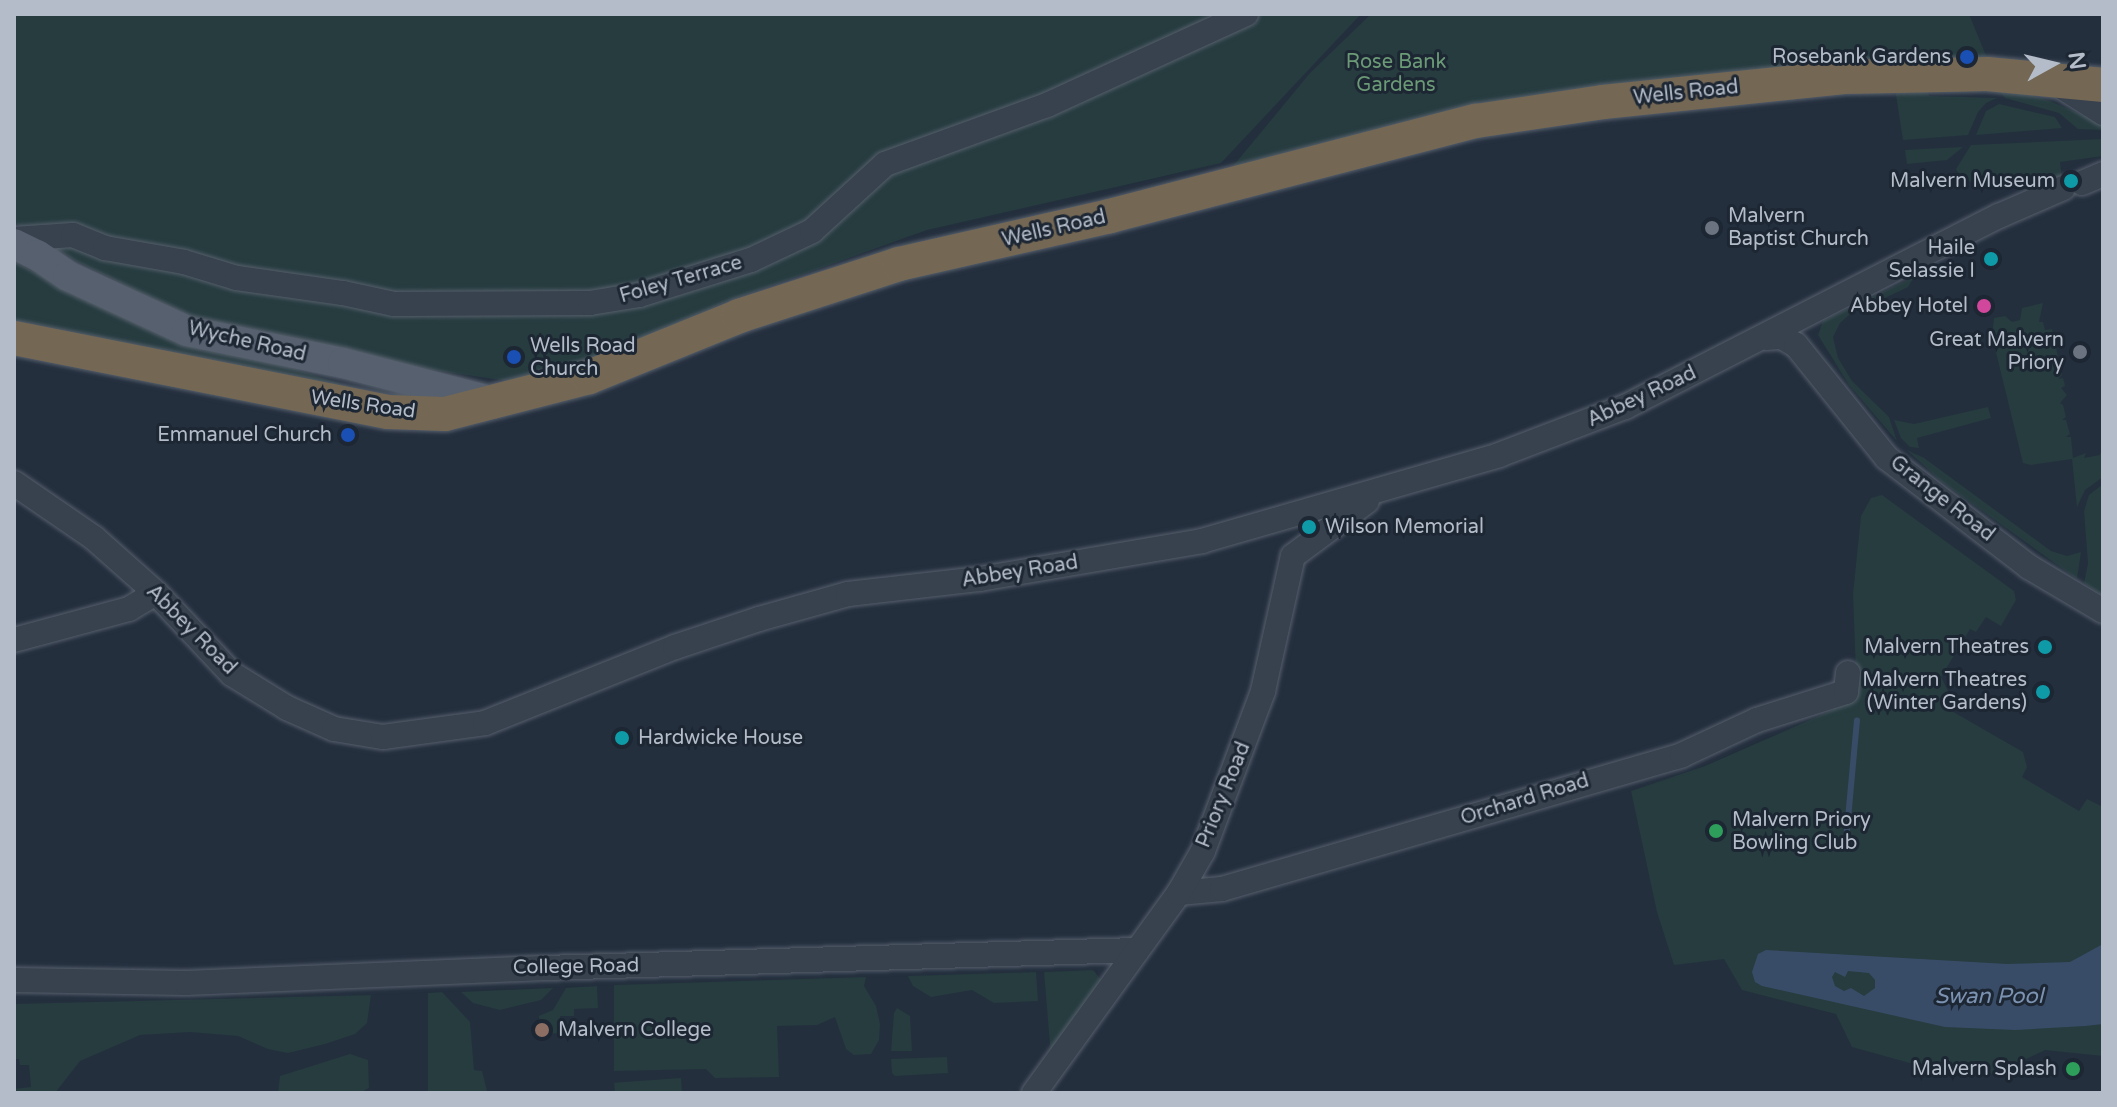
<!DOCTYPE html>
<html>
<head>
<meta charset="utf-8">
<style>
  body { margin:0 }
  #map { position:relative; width:2117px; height:1107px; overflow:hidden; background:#242f3e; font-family:"Varela Round",sans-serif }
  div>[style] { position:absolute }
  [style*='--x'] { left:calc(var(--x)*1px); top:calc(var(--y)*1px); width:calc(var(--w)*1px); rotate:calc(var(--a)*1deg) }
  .green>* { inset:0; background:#263c3f; transform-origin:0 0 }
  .water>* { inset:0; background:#394c67 }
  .stream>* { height:6px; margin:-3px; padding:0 3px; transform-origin:3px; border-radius:3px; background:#394c67 }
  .roads { filter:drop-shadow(0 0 2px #565f6c) drop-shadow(0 0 2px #565f6c) }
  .minor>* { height:24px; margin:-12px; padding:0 12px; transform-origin:12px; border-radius:12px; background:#38414e }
  .major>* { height:30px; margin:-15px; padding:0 15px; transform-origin:15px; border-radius:15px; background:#56606e }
  .highway>* { height:34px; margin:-17px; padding:0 17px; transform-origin:17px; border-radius:17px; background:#746855 }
  .dots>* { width:22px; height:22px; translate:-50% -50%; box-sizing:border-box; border:4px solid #1d2633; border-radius:50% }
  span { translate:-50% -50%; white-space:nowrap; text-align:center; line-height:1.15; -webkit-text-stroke:6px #1d2633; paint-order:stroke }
  .poi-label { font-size:20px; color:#b4bcc9 }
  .right { translate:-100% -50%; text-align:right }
  .left { translate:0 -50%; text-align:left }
  .park-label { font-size:20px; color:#6b9a76 }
  .street-label { font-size:20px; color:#b4bcc9 }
  .water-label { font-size:22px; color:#7c92b1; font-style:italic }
  .frame { position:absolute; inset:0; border:16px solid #b4bcc9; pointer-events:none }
  .north { position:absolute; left:2013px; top:24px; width:80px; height:80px; -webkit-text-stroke:6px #1d2633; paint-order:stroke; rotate:82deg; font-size:22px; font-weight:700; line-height:32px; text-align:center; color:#b4bcc9 }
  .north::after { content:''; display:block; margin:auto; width:28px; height:36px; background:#b4bcc9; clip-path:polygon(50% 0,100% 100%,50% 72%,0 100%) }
</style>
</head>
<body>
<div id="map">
  <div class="green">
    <i style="clip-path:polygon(14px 14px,1361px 14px,1221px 163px,927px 230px,723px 303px,648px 338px,530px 384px,411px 367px,197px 321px,76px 261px,14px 222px)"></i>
    <i style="clip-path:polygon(1371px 14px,1969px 14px,1989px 63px,1229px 171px,1310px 73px)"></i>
    <i style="clip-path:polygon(1927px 88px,1929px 96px,1997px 98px,1986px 103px,1978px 112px,1968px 135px,1903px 140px,1895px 89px)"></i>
    <i style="clip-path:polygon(2006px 88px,2050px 101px,2103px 124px,2103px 130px,2078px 129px,2059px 113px,2005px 98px,2000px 91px)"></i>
    <i style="clip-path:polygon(1999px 104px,2055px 117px,2062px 128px,1976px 135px,1986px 111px)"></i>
    <i style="clip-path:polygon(2103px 139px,2103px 156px,2060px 162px,2062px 179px,2030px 184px,2027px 175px,1974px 183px,1961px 178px,1956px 169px,1971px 145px)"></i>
    <i style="clip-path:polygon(1963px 147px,1947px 160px,1907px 164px,1905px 150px)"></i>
    <i style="clip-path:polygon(14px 262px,48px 279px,279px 364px,360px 390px,14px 328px)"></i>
    <i style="clip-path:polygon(1914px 277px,1908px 287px,1849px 315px,1840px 323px,1833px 337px,1838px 358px,1852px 381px,1889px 417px,1897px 441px,1849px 385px,1818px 335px,1823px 321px)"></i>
    <i style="clip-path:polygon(2043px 303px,2039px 322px,2043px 322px,2045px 330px,2052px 329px,2062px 375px,2058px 379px,2063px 378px,2065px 386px,2061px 388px,2067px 395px,2060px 403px,2063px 405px,2066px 417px,2062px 420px,2066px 420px,2070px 434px,2066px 437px,2071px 437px,2073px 458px,2086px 453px,2084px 458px,2100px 455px,2103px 445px,2103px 477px,2085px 490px,2077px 507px,2072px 459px,2031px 465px,2023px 463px,1992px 336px,1994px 318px,2005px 316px,2012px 322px,2020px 320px,2022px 308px)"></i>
    <i style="clip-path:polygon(1988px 407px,1991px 418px,1917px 438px,1919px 448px,1910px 447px,1901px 438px,1894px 420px,1914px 424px)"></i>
    <i style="clip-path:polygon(1907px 450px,1924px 458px,2051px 551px,2067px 556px,2081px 552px,2077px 579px,1942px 482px)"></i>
    <i style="clip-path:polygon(2103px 484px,2103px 596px,2084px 583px,2088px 563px,2084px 511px,2089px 495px)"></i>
    <i style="clip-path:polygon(1882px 495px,2014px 591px,2016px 600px,2001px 626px,1986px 617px,1976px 632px,1970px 629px,1941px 677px,1949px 693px,1943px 706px,2023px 752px,2027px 767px,2022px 777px,2079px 811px,2087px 799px,2103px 807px,2103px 1056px,2045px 1050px,1995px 1074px,1917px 1065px,1852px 1047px,1836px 1014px,1742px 990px,1724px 959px,1674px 965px,1657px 912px,1631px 791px,1705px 766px,1833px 710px,1856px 674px,1853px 594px,1861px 516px,1871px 498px)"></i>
    <i style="clip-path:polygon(1093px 970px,1102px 981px,1051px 1056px,1044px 972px)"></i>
    <i style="clip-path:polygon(1036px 972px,1038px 1001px,994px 1003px,972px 990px,931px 997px,913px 986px,908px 976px)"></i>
    <i style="clip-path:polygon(866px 977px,864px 986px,876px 1006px,880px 1024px,879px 1040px,871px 1054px,854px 1055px,846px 1049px,835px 1017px,817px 1025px,777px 1026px,779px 1077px,715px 1078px,706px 1069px,614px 1071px,614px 985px)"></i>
    <i style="clip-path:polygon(597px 986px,598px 1008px,574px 1009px,574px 1016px,560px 1016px,562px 1033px,540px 1034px,539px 1016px,553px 1010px,566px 988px)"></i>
    <i style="clip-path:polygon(553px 988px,541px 1000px,500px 1010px,473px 1003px,461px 992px)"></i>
    <i style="clip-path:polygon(442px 992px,470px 1022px,474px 1070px,482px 1071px,487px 1091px,494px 1093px,428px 1093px,428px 993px)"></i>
    <i style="clip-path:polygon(371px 995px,367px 1023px,355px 1034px,325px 1044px,288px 1053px,268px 1049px,238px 1036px,190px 1032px,140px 1035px,80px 1061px,55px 1093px,14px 1093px,14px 1089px,31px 1087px,29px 1065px,20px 1065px,19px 1059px,14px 1059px,14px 1004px)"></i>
    <i style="clip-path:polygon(897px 1008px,910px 1016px,912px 1051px,891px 1051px,894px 1013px)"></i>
    <i style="clip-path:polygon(350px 1054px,368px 1060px,369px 1088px,360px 1093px,278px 1093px,280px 1076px)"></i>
    <i style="clip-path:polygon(947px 1057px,948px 1073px,895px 1076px,892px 1073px,891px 1059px)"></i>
    <i style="left:681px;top:1078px;width:13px;height:67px;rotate:86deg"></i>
  </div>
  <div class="water">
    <i style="clip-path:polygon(evenodd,2103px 944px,2103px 1024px,2085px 1026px,2015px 1030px,1945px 1027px,1762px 986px,1755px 982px,1752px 972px,1758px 954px,1766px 950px,2007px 964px,2070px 962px,2103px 944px,1848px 971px,1869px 973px,1875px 980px,1875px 988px,1864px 996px,1851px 988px,1844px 991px,1835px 986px,1832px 977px,1835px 972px,1845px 977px,1848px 971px)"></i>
  </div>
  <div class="stream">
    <i style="--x:1846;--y:841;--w:121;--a:-84.8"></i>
  </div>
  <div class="roads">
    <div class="minor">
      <i style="--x:2051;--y:80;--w:62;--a:32.4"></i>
      <i style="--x:2082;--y:183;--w:23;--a:-23"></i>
      <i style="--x:14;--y:239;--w:59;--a:-3.9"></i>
      <i style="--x:73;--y:235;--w:35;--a:22"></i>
      <i style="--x:105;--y:248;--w:80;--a:10"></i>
      <i style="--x:184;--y:262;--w:55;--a:16.8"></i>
      <i style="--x:237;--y:278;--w:107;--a:8.1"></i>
      <i style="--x:343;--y:293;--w:52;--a:12.2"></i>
      <i style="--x:394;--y:304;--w:196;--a:-0.3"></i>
      <i style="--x:590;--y:303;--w:50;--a:-9.3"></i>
      <i style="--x:639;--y:295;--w:117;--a:-17.4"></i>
      <i style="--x:751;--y:260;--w:68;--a:-25.4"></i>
      <i style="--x:812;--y:231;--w:99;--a:-42.5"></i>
      <i style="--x:885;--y:164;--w:172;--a:-20"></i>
      <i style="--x:1047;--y:105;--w:219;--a:-24.6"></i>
      <i style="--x:1766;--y:338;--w:16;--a:-4"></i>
      <i style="--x:1782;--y:337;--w:16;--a:30"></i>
      <i style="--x:1796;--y:345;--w:145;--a:51.2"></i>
      <i style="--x:1887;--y:458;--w:179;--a:37.5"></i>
      <i style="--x:2029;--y:567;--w:86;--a:30.7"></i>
      <i style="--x:14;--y:483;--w:97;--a:34.5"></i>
      <i style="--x:94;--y:538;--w:83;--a:41.6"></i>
      <i style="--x:156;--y:593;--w:111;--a:46.8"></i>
      <i style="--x:232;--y:674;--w:65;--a:31.7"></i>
      <i style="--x:287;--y:708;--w:51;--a:24.1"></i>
      <i style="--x:334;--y:729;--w:50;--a:9.3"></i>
      <i style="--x:383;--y:737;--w:103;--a:-7.8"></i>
      <i style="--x:485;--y:723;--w:205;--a:-21.8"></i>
      <i style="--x:675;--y:647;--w:89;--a:-18.4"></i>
      <i style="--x:759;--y:619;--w:92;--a:-15.7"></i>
      <i style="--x:848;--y:594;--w:133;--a:-6.5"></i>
      <i style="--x:980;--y:579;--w:225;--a:-9.7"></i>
      <i style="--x:1202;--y:541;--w:309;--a:-16.1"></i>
      <i style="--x:1499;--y:455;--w:135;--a:-20.9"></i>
      <i style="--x:1625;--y:407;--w:420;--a:-27.1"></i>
      <i style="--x:1999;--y:216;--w:70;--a:-23.6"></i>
      <i style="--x:14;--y:640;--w:119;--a:-15.1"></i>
      <i style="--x:129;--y:609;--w:31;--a:-31"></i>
      <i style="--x:1179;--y:893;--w:43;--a:-5.3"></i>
      <i style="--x:1222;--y:889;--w:479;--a:-16.2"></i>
      <i style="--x:1682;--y:755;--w:83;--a:-25"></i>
      <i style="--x:1757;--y:720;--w:93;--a:-17.5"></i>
      <i style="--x:1846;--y:692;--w:19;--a:-84"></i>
      <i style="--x:14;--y:980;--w:172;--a:1"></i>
      <i style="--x:186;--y:983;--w:358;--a:-2.4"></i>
      <i style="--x:544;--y:968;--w:593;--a:-1.74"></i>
      <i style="--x:1034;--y:1093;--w:247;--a:-54.1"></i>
      <i style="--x:1179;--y:893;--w:48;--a:-60.3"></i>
      <i style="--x:1203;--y:851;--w:171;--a:-69.4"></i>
      <i style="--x:1263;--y:691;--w:138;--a:-77.5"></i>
      <i style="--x:1293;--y:556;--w:92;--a:-36.6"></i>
    </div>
    <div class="major">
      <i style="--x:14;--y:244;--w:25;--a:26"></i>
      <i style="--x:37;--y:255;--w:37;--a:34"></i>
      <i style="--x:68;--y:276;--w:131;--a:24.8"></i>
      <i style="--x:187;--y:331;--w:159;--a:11.6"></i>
      <i style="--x:343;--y:363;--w:156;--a:14.5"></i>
    </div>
    <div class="highway">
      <i style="--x:14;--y:338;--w:381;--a:11.2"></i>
      <i style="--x:388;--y:412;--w:57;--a:2"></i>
      <i style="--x:445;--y:414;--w:149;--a:-14.4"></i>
      <i style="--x:589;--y:377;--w:162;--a:-22.1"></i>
      <i style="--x:739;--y:316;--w:168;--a:-18"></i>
      <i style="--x:899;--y:264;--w:216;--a:-12.8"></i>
      <i style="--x:1110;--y:216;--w:378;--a:-14.6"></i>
      <i style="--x:1476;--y:121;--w:128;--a:-8.5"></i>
      <i style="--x:1603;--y:102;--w:242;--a:-5.9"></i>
      <i style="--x:1844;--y:77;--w:143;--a:-1.2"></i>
      <i style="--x:1987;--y:74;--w:117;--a:5.4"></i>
    </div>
  </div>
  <div class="dots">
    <i style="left:1967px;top:57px;background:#1a4fb4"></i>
    <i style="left:2071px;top:181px;background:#0f9aa8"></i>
    <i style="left:1712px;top:228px;background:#6b7280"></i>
    <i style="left:1991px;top:259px;background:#0f9aa8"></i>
    <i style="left:1984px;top:306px;background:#d1479c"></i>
    <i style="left:2080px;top:352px;background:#6b7280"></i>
    <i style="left:514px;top:357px;background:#1a4fb4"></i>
    <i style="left:348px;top:435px;background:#1a4fb4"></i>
    <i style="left:1309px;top:527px;background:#0f9aa8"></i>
    <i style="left:2045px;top:647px;background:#0f9aa8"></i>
    <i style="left:2043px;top:692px;background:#0f9aa8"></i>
    <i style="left:622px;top:738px;background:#0f9aa8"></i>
    <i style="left:1716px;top:831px;background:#2e9e5b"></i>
    <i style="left:542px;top:1030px;background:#8d6e63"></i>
    <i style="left:2073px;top:1069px;background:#2e9e5b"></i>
  </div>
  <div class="poi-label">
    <span class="right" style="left:1951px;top:57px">Rosebank Gardens</span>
    <span class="right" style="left:2055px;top:181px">Malvern Museum</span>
    <span class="left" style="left:1728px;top:228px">Malvern<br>Baptist Church</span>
    <span class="right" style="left:1975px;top:260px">Haile<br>Selassie I</span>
    <span class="right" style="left:1968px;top:306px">Abbey Hotel</span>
    <span class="right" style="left:2064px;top:352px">Great Malvern<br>Priory</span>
    <span class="left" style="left:530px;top:358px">Wells Road<br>Church</span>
    <span class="right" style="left:332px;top:435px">Emmanuel Church</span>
    <span class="left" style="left:1325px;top:527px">Wilson Memorial</span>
    <span class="right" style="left:2029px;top:647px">Malvern Theatres</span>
    <span class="right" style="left:2027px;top:692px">Malvern Theatres<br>(Winter Gardens)</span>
    <span class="left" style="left:638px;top:738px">Hardwicke House</span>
    <span class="left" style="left:1732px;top:832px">Malvern Priory<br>Bowling Club</span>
    <span class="left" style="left:558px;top:1030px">Malvern College</span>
    <span class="right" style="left:2057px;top:1069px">Malvern Splash</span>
  </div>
  <div class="park-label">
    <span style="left:1396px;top:74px">Rose Bank<br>Gardens</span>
  </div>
  <div class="street-label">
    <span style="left:1686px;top:93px;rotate:-6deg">Wells Road</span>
    <span style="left:1054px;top:229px;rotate:-13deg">Wells Road</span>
    <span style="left:681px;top:280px;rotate:-16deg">Foley Terrace</span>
    <span style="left:247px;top:342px;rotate:13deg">Wyche Road</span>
    <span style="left:1642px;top:397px;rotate:-25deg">Abbey Road</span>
    <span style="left:363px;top:405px;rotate:8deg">Wells Road</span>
    <span style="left:1942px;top:499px;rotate:38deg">Grange Road</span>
    <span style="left:1020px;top:572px;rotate:-9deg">Abbey Road</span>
    <span style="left:191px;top:630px;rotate:45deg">Abbey Road</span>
    <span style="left:1224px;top:795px;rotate:-68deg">Priory Road</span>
    <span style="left:1525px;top:800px;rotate:-17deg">Orchard Road</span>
    <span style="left:576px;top:967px;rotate:-1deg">College Road</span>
  </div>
  <div class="water-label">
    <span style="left:1989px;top:997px">Swan Pool</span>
  </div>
  <div class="frame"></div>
  <div class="north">N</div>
</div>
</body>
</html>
